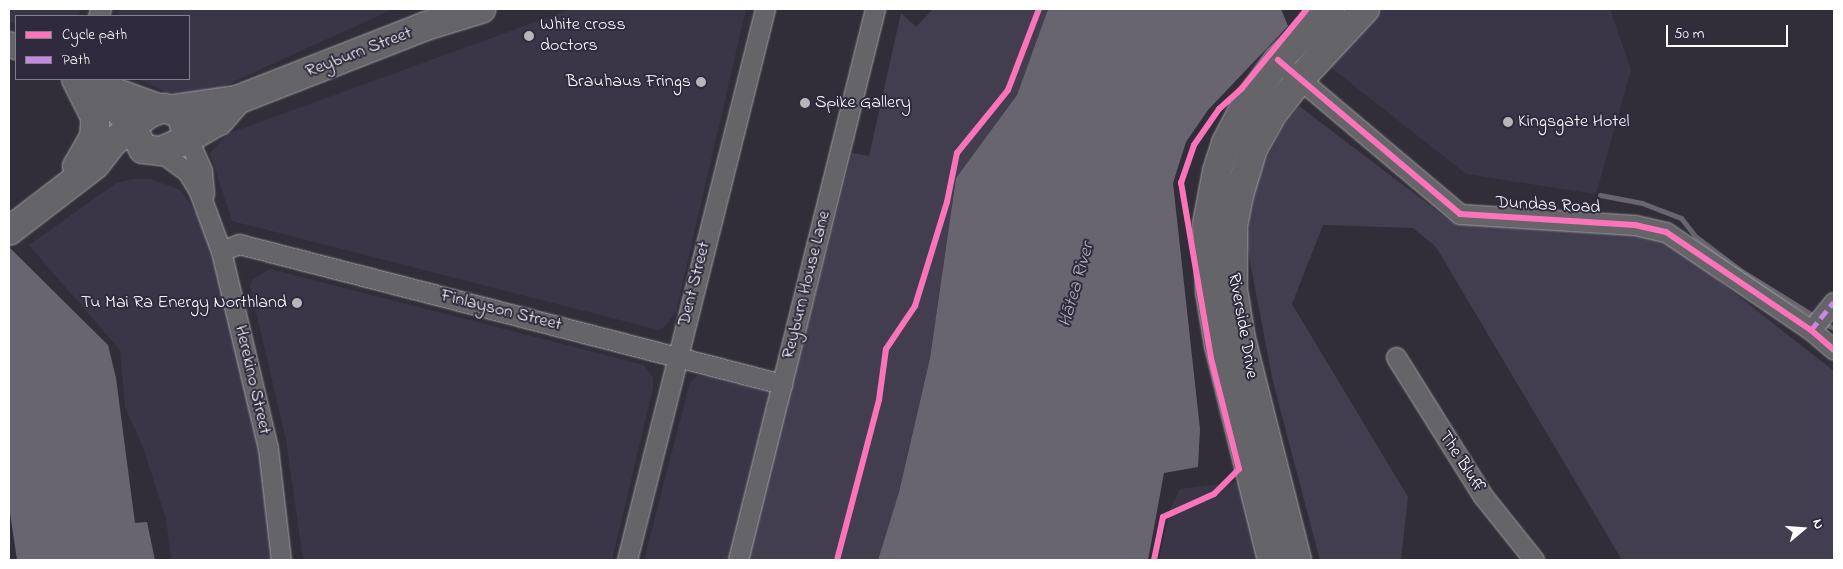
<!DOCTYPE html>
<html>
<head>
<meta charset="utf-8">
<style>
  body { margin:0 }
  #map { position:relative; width:1843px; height:569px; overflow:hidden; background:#312e39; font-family:"Indie Flower",sans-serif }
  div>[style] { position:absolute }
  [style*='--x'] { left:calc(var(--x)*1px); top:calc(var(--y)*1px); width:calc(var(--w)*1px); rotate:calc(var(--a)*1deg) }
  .built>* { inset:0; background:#3b3647 }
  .green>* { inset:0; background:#433e4f }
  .water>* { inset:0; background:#686571 }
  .stream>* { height:5px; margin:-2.5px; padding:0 2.5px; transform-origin:2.5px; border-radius:2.5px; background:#686571 }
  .roads { filter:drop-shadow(0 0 1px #a2a1a6) drop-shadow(0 0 1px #a2a1a6) }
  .minor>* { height:19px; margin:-9.5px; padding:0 9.5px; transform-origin:9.5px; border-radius:9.5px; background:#656469 }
  .tertiary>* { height:24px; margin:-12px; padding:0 12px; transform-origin:12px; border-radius:12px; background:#656469 }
  .secondary>* { height:28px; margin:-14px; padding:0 14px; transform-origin:14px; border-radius:14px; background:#656469 }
  .quiet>* { height:5px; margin-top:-2.5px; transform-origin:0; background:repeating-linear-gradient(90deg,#c787e3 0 10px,transparent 0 15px) }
  .cycleway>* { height:6px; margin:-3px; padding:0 3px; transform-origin:3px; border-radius:3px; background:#fb73b8 }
  .dots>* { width:14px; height:14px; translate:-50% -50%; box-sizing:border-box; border:2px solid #2f2a3d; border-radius:50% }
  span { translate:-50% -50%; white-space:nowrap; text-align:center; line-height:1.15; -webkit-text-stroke:4px #2f2a3d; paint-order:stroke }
  .poi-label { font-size:18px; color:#fff }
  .left { translate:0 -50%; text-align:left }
  .right { translate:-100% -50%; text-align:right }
  .street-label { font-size:18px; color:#fff }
  .water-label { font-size:19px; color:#b6b4bb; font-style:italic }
  .frame { position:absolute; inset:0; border:10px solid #fff; pointer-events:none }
  .legend { position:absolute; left:15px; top:15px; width:175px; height:65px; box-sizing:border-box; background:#2f2a3d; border:1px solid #827f8b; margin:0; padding:6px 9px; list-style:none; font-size:15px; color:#fff }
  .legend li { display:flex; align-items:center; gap:10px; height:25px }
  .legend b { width:25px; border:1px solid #827f8b }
  .north { position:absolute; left:1778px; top:504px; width:50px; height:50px; -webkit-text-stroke:4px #2f2a3d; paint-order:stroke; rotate:72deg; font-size:14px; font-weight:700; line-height:20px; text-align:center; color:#fff }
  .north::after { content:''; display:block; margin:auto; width:18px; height:22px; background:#fff; clip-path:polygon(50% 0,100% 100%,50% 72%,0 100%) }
  .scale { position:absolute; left:1666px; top:25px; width:122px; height:22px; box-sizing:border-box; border:2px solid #fff; border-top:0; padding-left:6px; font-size:15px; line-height:18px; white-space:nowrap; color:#fff; -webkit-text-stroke:4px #2f2a3d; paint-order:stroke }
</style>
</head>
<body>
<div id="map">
  <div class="built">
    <i style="clip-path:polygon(9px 9px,81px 9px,78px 16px,16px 16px,16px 25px,9px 22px)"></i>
    <i style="clip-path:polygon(120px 9px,393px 9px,211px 92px,168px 93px,138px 79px,189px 79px,189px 16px,117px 16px)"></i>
    <i style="clip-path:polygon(571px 9px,746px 9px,676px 312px,664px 327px,659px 330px,232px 221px,210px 153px,227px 134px)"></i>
    <i style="clip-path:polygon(1381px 9px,1610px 9px,1631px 70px,1596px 194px,1466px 174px,1329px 66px)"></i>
    <i style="clip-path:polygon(133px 179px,150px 179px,181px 190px,204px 226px,239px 350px,271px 507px,276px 560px,171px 560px,166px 519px,143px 447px,125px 407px,120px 350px,29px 245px,116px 183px)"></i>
    <i style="clip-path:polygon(270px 269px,644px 365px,653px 378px,653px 388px,612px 560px,303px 560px,286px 440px,250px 286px,252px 280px)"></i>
    <i style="clip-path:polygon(698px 375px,774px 393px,738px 560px,644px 560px,690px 382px)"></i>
    <i style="clip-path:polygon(1244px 481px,1259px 560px,1159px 560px,1170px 509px,1180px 489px)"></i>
  </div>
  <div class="green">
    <i style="clip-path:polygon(933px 9px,1048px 9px,1017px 95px,956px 178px,930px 358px,899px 492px,878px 560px,747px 560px,852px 153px,869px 156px,901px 13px,916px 27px)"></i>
    <i style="clip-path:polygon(1299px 106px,1448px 219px,1599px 234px,1659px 234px,1834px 371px,1834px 560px,1622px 560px,1436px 247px,1413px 228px,1323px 225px,1292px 304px,1408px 497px,1401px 560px,1320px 560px,1273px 382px,1246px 241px,1257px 178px,1282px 128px)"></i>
  </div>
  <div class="water">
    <i style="clip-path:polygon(1048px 9px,1281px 9px,1288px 26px,1208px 110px,1186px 142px,1173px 183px,1200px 429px,1198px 467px,1164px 473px,1148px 560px,878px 560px,899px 492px,930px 358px,956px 178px,1017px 95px)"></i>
    <i style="clip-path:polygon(9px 247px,108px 345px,116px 378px,135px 523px,147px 522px,155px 560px,17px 560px,9px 506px)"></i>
  </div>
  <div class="stream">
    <i style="--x:1600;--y:195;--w:43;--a:10.8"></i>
    <i style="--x:1642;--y:203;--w:42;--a:21"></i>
    <i style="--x:1681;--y:218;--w:23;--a:52"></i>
    <i style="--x:1695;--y:236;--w:56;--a:37.1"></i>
    <i style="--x:1740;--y:270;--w:84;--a:31.8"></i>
    <i style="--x:1827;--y:325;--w:8;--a:23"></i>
  </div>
  <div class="roads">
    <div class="minor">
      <i style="--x:98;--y:16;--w:8;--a:-67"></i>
      <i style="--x:1290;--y:71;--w:222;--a:40.1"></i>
      <i style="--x:1460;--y:214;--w:175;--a:3.6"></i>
      <i style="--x:1635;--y:225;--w:32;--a:13"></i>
      <i style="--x:1666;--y:232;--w:175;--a:34.1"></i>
      <i style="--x:1811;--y:330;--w:30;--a:41"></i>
      <i style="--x:188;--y:139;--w:35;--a:66"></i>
      <i style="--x:202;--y:171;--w:23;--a:85"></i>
      <i style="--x:159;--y:151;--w:34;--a:36"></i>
      <i style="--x:187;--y:171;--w:21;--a:59"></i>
      <i style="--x:198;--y:189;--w:66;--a:69.6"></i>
      <i style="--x:221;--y:251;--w:203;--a:76.6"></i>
      <i style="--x:268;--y:448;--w:113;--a:83.4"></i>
      <i style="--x:221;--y:251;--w:19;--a:-21"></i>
      <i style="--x:239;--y:244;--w:561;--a:14.46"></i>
      <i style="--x:1811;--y:330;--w:36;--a:-51"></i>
      <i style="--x:1396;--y:357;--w:164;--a:58"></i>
      <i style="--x:1483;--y:496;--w:82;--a:51.4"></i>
      <i style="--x:627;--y:560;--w:568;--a:-75.94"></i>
      <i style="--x:738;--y:560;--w:568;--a:-76.04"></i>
    </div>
    <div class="tertiary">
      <i style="--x:9;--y:44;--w:8;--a:23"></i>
      <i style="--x:84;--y:79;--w:85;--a:19.9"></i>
      <i style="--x:93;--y:90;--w:53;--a:42.7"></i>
    </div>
    <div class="secondary">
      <i style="--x:76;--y:79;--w:42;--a:63.4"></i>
      <i style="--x:95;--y:117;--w:8;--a:90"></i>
      <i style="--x:95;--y:125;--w:12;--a:95"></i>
      <i style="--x:94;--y:137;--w:34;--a:120"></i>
      <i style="--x:164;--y:108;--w:18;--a:19"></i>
      <i style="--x:181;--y:114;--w:26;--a:74"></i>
      <i style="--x:188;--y:139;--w:30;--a:156"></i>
      <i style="--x:161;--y:151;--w:18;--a:-174"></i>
      <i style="--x:143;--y:149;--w:25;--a:-116"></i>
      <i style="--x:132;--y:126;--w:22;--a:-36"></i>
      <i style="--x:150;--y:113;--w:15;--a:-20"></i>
      <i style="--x:173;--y:109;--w:65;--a:-8"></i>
      <i style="--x:237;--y:100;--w:203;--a:-21.4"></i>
      <i style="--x:426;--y:26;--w:58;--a:-17.2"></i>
      <i style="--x:189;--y:138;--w:34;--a:-30"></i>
      <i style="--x:219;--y:121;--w:28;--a:-49"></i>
      <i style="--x:9;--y:231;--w:108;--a:-37.5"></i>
      <i style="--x:95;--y:165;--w:29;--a:-52"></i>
      <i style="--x:113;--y:142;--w:23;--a:-38"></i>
      <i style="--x:1272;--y:560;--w:220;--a:-103.9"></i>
      <i style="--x:1219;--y:346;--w:55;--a:-99.5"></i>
      <i style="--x:1210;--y:292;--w:68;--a:-92.5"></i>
      <i style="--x:1207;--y:224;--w:54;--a:-79.3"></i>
      <i style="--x:1217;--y:171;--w:29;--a:-72"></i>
      <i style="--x:1226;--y:143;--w:42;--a:-62.8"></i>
      <i style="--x:1245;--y:106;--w:57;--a:-54.3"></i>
      <i style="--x:1278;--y:60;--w:73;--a:-44.4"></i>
      <i style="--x:1297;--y:560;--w:228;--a:-104.2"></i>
      <i style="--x:1241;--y:339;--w:51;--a:-99.1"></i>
      <i style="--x:1233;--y:289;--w:63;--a:-90"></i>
      <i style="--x:1233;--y:226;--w:32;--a:-79"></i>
      <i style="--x:1239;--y:195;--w:48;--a:-73.1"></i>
      <i style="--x:1253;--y:149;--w:38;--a:-61"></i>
      <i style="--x:1271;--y:116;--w:46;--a:-52.1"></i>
      <i style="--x:1299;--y:80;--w:97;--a:-47.1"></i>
    </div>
  </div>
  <div class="quiet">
    <i style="--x:1811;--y:330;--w:36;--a:-51"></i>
  </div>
  <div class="cycleway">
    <i style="--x:1278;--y:60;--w:238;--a:40.2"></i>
    <i style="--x:1460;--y:214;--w:175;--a:3.6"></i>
    <i style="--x:1635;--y:225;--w:32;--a:13"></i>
    <i style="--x:1666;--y:232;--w:175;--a:34.1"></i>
    <i style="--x:1811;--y:330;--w:30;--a:41"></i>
    <i style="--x:837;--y:560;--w:165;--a:-75.3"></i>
    <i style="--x:879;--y:400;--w:51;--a:-82.2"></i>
    <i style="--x:886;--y:349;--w:52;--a:-56"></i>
    <i style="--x:915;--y:306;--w:109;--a:-72.9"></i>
    <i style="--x:947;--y:202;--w:50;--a:-78.5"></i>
    <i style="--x:957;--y:153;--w:81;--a:-51"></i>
    <i style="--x:1008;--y:90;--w:87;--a:-69.1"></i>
    <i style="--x:1154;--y:560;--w:44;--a:-78.2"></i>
    <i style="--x:1163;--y:517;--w:56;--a:-24.3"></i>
    <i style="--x:1214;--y:494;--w:35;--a:-45"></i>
    <i style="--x:1239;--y:469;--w:114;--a:-104.2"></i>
    <i style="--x:1211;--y:358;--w:178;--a:-99.7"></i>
    <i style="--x:1181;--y:183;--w:40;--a:-71.1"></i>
    <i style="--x:1194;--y:145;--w:44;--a:-55.2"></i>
    <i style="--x:1219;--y:109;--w:31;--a:-42"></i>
    <i style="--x:1242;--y:88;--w:102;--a:-50.6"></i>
  </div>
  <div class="dots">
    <i style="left:529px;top:36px;background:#b7b6ba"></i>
    <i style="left:701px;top:82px;background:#b7b6ba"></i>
    <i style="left:805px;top:103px;background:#b7b6ba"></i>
    <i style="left:1508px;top:122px;background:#b7b6ba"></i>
    <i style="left:297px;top:303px;background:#b7b6ba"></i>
  </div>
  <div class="poi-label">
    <span class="left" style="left:540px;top:36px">White cross<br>doctors</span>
    <span class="right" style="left:691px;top:82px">Brauhaus Frings</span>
    <span class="left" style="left:815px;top:103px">Spike Gallery</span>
    <span class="left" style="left:1518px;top:122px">Kingsgate Hotel</span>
    <span class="right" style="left:287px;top:303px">Tu Mai Ra Energy Northland</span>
  </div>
  <div class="street-label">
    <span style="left:359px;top:53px;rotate:-21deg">Reyburn Street</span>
    <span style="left:1548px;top:206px;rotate:3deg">Dundas Road</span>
    <span style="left:695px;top:284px;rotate:-76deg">Dent Street</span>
    <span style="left:807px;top:285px;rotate:-76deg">Reyburn House Lane</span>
    <span style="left:501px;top:311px;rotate:14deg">Finlayson Street</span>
    <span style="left:1242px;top:326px;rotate:80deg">Riverside Drive</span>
    <span style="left:252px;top:380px;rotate:77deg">Herekino Street</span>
    <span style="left:1461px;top:462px;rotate:57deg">The Bluff</span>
  </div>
  <div class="water-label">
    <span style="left:1077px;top:285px;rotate:-74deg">Hātea River</span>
  </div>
  <div class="frame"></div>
  <ul class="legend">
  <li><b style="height:6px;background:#fb73b8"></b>Cycle path</li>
  <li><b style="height:6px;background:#c787e3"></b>Path</li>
  </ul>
  <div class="north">N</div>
  <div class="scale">50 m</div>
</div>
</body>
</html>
